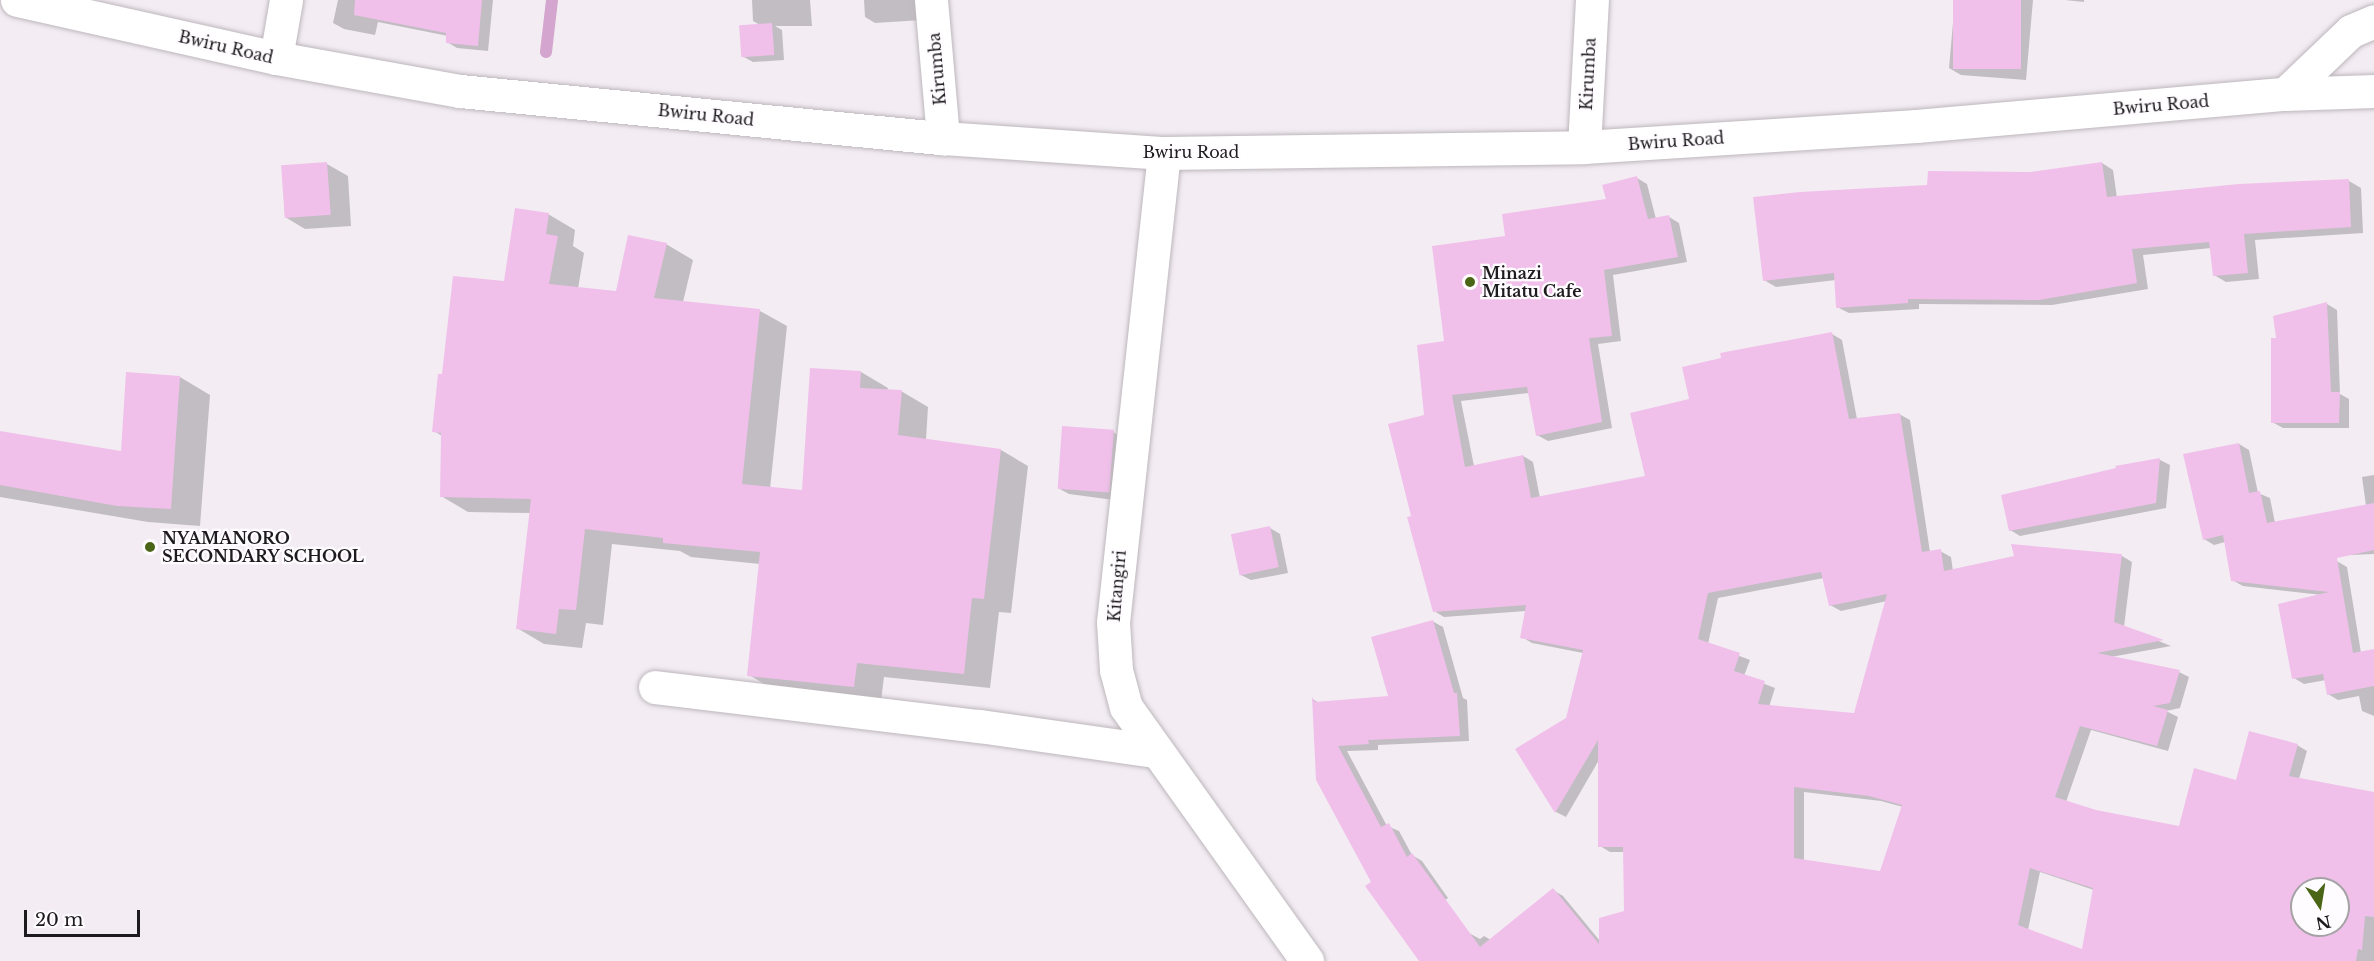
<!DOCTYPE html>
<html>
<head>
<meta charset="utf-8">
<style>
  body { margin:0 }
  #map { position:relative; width:2374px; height:961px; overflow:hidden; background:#f3edf3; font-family:"Libre Baskerville",serif }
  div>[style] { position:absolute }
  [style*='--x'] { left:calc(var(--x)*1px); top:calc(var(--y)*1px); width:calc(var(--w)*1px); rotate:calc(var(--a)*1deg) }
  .shadow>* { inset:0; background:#0003 }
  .stream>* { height:12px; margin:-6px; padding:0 6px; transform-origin:6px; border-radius:6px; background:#d4a5cf }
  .building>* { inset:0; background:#f0c0eb; transform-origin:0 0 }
  .roads { filter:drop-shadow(0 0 2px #bdb7bc) drop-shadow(0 0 2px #bdb7bc) }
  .street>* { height:33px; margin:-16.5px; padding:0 16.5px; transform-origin:16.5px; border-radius:16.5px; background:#fff }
  .secondary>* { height:33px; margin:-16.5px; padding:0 16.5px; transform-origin:16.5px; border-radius:16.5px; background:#fff }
  .dots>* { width:16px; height:16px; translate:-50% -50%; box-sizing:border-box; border:3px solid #fffcff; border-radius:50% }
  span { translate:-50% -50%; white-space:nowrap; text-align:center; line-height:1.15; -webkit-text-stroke:4.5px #fffcff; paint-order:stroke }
  .street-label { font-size:16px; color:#1d1b1d }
  .poi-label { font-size:16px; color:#1d1b1d; font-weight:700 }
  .left { translate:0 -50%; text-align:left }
  .north { position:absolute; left:2290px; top:877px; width:60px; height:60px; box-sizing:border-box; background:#fffcff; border:2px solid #a5a2a5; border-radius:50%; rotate:168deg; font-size:16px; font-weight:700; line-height:24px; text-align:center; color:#1d1b1d }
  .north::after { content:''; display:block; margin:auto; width:21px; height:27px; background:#4b6516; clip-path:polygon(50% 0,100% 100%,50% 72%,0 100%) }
  .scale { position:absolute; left:24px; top:910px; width:116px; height:27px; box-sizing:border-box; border:3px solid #1d1b1d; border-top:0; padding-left:8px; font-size:18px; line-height:21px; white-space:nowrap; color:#1d1b1d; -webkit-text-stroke:4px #fffcff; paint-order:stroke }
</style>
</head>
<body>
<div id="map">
  <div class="shadow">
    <i style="clip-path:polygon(338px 0,493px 0,488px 51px,457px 48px,447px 42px,448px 36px,378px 22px,375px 35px,344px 29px,333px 23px)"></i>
    <i style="clip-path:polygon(752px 0,810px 0,812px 26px,775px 26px,782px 30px,784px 60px,753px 62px,742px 56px,760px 25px,753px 21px)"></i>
    <i style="clip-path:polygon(864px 0,922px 0,923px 20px,875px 23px,865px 17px)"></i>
    <i style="clip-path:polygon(1955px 0,2033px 0,2026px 80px,1961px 75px,1949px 68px)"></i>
    <i style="clip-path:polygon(2065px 0,2084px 0,2084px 2px)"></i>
    <i style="clip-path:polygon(2102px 163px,2113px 170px,2117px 198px,2349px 181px,2361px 188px,2363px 233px,2255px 240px,2259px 279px,2226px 282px,2214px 275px,2211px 248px,2143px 255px,2148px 289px,2052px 305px,1919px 304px,1919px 309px,1849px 313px,1837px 307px,1836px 280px,1776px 287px,1764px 280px,1929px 187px)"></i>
    <i style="clip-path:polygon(327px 164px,348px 176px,351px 226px,305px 229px,285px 217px,282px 166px)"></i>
    <i style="clip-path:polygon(evenodd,1637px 178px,1647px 184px,1656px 219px,1669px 217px,1679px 223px,1687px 262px,1613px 275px,1621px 341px,1598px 344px,1612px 428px,1548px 441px,1537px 435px,1529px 393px,1461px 401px,1474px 466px,1523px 456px,1533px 462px,1540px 498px,1647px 477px,1690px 400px,1832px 334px,1842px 340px,1857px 419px,1899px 414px,1910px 420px,1930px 552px,1940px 551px,1951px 557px,1953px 571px,2122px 556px,2132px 562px,2124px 627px,2171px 646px,2111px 657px,2179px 672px,2189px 677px,2180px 708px,2166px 711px,2178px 717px,2168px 751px,2091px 730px,2066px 802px,2096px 812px,2181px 828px,2237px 782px,2297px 745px,2307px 751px,2299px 779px,2374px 794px,2374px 961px,2082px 961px,2094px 890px,2040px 872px,2028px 930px,2066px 961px,1441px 961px,1469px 933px,1480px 939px,1484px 936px,1491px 940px,1553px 890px,1563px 896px,1600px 941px,1626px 912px,1625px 852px,1610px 852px,1600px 846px,1599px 760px,1566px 817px,1556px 812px,1517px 749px,1567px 719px,1583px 653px,1532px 643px,1522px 637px,1527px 611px,1444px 617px,1434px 611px,1412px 517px,1426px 417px,1446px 342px,1507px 238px,1608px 200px,1637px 178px,1824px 578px,1830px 605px,1841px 611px,1887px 601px,1856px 715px,1769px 707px,1775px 688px,1744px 676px,1750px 660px,1708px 644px,1718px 598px,1824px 578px,1637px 178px,1804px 792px,1881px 801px,1903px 807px,1881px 873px,1804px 861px,1804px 792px,1637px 178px,2302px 889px,2338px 889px,2338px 925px,2302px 925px,2302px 889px)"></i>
    <i style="clip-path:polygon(548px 214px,575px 230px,573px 246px,584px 253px,578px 289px,617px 293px,666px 244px,693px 260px,683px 302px,760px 311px,787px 326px,770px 489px,803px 492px,861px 372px,888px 388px,887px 391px,901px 391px,928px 407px,926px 440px,1001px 450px,1028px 466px,1011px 613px,999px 612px,990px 688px,884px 677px,881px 701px,775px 690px,749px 675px,760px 564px,691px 557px,680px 551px,612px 544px,603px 625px,586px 623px,582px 648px,544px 644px,517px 628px,531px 513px,468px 512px,441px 496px,442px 436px,434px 431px,444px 376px)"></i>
    <i style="clip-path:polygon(2327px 304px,2337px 310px,2340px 394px,2349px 399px,2349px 428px,2283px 428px,2272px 422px,2277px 340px)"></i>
    <i style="clip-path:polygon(180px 377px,210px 395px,200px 526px,148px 522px,0 497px,0 432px,122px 453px)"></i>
    <i style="clip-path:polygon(1113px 432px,1123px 438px,1114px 500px,1069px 494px,1058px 488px)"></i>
    <i style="clip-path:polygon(2239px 444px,2249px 450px,2258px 493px,2270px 498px,2275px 523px,2366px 506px,2362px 477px,2374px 475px,2374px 554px,2328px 556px,2347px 567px,2361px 653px,2374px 651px,2374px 716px,2362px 711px,2359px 696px,2338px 700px,2328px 694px,2326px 680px,2304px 684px,2294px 678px,2322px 595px,2243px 586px,2232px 580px,2225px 542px,2214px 545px,2204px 539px)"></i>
    <i style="clip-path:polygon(2160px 460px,2170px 465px,2166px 508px,2020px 536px,2010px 530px,2117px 470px,2117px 467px)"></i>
    <i style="clip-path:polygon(1270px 528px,1280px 534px,1288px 573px,1251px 580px,1241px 575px)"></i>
    <i style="clip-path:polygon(1432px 621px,1443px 627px,1463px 698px,1467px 700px,1469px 741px,1378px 745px,1378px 750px,1347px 751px,1387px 826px,1399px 831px,1412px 855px,1422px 861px,1448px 898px,1406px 932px,1373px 882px,1313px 699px,1320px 704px,1390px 698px)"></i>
  </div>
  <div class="stream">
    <i style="--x:546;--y:52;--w:52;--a:-83.4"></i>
  </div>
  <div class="building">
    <i style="clip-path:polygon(355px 0,482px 0,478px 46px,446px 43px,446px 33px,354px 15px)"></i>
    <i style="left:1953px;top:0;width:68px;height:69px"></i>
    <i style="left:772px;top:23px;width:32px;height:33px;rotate:86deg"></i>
    <i style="left:327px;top:162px;width:53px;height:46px;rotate:86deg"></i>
    <i style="clip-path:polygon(2102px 162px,2107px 197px,2239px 184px,2349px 179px,2351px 227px,2244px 234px,2248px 273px,2213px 276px,2209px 242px,2132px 249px,2137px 283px,2039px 300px,1908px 299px,1908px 303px,1836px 308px,1834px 273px,1763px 281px,1753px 197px,1800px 192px,1927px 185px,1928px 171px,2030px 172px)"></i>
    <i style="clip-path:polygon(evenodd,1637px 176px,1648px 219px,1669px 215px,1678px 257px,1604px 270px,1612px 336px,1589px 338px,1602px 422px,1536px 436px,1527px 387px,1452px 395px,1465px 467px,1523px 455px,1531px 498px,1645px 476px,1630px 413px,1689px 399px,1682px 367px,1721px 358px,1720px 353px,1832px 332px,1849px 419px,1900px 413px,1922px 552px,1941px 549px,1944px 571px,2014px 556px,2011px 544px,2122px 554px,2114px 622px,2164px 640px,2097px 653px,2180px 670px,2170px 703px,2153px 706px,2168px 710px,2157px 746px,2080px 726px,2055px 797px,2096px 810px,2179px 826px,2194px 768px,2236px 780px,2249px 731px,2298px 744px,2289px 776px,2374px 792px,2374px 917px,2365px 916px,2362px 950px,2358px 949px,2356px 961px,1419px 961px,1365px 886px,1371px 882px,1316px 780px,1312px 697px,1315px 702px,1388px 696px,1371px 637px,1433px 620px,1454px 693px,1457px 693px,1460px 736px,1368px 740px,1369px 744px,1338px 746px,1381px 827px,1389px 823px,1407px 857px,1412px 853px,1480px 947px,1553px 888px,1599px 944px,1599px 918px,1624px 911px,1623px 847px,1598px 847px,1598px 740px,1555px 813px,1515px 749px,1566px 718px,1583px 650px,1520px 638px,1526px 605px,1433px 612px,1407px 517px,1411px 516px,1388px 424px,1424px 415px,1417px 345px,1444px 341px,1432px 246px,1505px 236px,1502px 214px,1606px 199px,1602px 185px,1637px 176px,1821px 572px,1829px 606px,1887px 594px,1854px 713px,1758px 704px,1765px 681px,1734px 671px,1740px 653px,1698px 639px,1708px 593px,1821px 572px,1637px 176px,1794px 787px,1869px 796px,1902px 805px,1880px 871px,1794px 858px,1794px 787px,1637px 176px,2030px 868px,2093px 888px,2082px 949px,2018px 925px,2030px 868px,1637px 176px,2302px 889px,2338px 889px,2338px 925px,2302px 925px,2302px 889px)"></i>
    <i style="clip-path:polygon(515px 208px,549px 213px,546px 234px,558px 236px,549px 284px,616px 291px,628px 235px,667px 243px,654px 298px,760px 309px,742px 484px,802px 490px,810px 368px,861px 371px,860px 388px,902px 390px,898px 435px,1001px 449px,984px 599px,972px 598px,964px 674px,857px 663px,854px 687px,747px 676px,760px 552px,663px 543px,663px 538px,585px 529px,576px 610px,559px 609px,556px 634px,516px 629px,531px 499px,440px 497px,441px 433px,432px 432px,438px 374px,442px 374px,453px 276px,504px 281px)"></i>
    <i style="clip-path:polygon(2327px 302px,2331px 392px,2340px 392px,2339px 423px,2271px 423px,2271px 338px,2276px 338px,2273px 316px)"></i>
    <i style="clip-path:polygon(126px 372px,180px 376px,171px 509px,117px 506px,0 485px,0 431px,121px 451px)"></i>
    <i style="left:1062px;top:426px;width:52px;height:63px;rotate:4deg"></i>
    <i style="clip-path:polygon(2239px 443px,2249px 493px,2260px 491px,2267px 523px,2374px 503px,2374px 550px,2337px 558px,2353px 653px,2374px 649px,2374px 686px,2327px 695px,2323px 674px,2292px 679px,2278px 604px,2329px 592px,2231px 581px,2223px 535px,2203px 540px,2183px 454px)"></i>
    <i style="clip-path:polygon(2160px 458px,2156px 503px,2009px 531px,2001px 495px,2116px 468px,2115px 466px)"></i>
    <i style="left:1270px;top:526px;width:42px;height:40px;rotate:78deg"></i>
  </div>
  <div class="roads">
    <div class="street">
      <i style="--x:931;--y:0;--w:139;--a:85"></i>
      <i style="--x:276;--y:58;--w:59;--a:-80.2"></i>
      <i style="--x:2285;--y:94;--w:91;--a:-43.7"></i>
      <i style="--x:2351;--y:31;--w:25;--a:-23"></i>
      <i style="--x:1584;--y:147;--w:147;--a:-86.9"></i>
      <i style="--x:1164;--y:153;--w:472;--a:96.2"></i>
      <i style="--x:1113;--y:622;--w:48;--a:86.4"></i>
      <i style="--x:1116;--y:670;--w:38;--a:75"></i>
      <i style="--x:1126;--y:707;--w:312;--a:54.5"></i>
      <i style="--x:655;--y:687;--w:326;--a:6.9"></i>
      <i style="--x:979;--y:726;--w:178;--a:8.1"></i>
    </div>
    <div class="secondary">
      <i style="--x:17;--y:0;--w:265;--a:12.6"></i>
      <i style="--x:276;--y:58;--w:187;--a:10.2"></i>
      <i style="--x:460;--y:91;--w:485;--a:5.6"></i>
      <i style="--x:943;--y:138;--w:222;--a:3.9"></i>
      <i style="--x:1164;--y:153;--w:420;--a:-0.8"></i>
      <i style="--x:1584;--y:147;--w:333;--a:-3.6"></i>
      <i style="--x:1916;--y:126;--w:370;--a:-5"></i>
      <i style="--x:2285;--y:94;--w:89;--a:-1.9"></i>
    </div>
  </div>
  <div class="dots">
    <i style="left:1470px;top:282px;background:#4b6516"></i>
    <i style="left:150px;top:547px;background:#4b6516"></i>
  </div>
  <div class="street-label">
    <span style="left:226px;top:47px;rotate:13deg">Bwiru Road</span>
    <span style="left:937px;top:69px;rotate:-95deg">Kirumba</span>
    <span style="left:1588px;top:74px;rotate:-87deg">Kirumba</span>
    <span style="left:2161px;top:105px;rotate:-5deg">Bwiru Road</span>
    <span style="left:706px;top:115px;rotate:6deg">Bwiru Road</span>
    <span style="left:1676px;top:141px;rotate:-4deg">Bwiru Road</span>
    <span style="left:1191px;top:152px">Bwiru Road</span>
    <span style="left:1117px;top:586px;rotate:-85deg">Kitangiri</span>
  </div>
  <div class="poi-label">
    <span class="left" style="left:1482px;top:282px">Minazi<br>Mitatu Cafe</span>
    <span class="left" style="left:162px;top:547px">NYAMANORO<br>SECONDARY SCHOOL</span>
  </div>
  <div class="north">N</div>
  <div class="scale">20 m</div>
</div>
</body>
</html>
